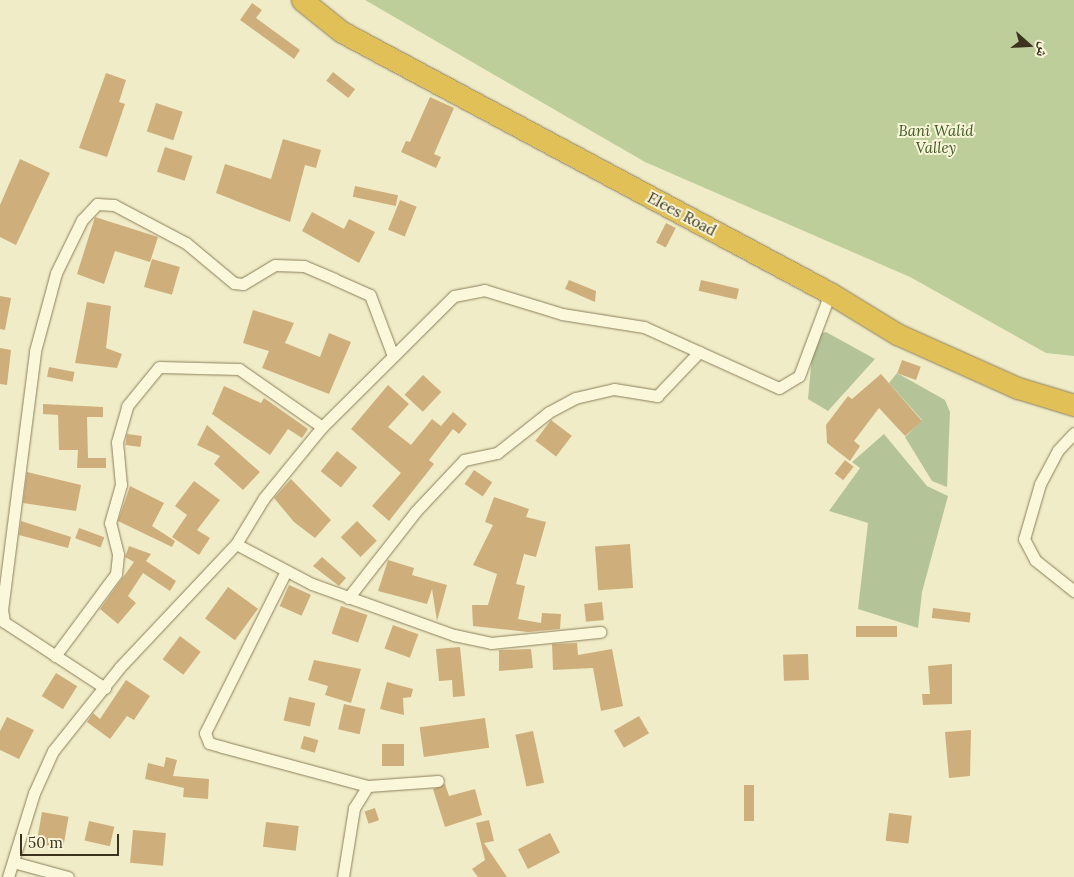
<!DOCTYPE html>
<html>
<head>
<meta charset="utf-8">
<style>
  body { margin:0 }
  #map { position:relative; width:1074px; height:877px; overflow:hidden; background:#f0ecc7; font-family:Lora,"Noto Naskh Arabic",serif }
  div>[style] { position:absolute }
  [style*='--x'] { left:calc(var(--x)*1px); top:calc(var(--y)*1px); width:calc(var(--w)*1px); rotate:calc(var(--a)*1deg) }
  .green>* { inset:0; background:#bdce9a }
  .cemetery>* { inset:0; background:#b5c399 }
  .building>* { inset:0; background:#ceaf7c; transform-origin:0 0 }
  .roads { filter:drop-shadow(0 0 1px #8c7f5b) drop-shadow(0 0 1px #8c7f5b) }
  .street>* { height:11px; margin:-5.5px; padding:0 5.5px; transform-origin:5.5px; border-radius:5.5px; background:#faf7db }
  .highway>* { height:21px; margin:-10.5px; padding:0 10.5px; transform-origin:10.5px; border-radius:10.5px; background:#e0c057 }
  span { translate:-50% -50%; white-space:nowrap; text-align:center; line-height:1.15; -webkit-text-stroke:4px #f7f4d7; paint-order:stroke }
  .park-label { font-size:15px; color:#415926; font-style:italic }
  .street-label { font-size:15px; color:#3c331f }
  .north { position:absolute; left:1004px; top:20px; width:50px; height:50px; -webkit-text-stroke:4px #f7f4d7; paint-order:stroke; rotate:109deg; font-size:14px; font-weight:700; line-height:20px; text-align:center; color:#3c331f }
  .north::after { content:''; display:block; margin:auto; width:18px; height:22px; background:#3c331f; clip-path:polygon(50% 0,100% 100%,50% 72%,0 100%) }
  .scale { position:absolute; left:20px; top:834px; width:99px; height:22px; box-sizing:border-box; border:2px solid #3c331f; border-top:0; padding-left:6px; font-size:15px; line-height:18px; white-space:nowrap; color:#3c331f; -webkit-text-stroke:4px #f7f4d7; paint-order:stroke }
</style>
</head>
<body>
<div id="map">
  <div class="green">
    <i style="clip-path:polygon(365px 0,1074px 0,1074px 356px,1046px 353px,910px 277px,645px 162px)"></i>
  </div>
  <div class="cemetery">
    <i style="clip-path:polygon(826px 332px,875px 359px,828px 411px,808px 399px,812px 356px,819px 334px)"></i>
    <i style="clip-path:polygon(897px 373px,945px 400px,950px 412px,947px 487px,932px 481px,905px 437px,922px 420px,889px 383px)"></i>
    <i style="clip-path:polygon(884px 434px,927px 486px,948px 496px,922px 592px,918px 628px,858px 609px,868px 523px,829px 511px,860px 468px,852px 462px)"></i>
  </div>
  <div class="building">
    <i style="clip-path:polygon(252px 3px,262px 10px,256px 18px,300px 50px,294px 59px,240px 20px)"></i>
    <i style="left:333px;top:72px;width:28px;height:11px;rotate:38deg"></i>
    <i style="clip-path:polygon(106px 73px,126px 80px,119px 102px,125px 104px,107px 157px,79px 148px)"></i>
    <i style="clip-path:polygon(430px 97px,454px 108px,434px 154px,441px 157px,436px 168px,401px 152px,406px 141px,410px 142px)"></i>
    <i style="left:156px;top:103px;width:28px;height:30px;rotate:18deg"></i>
    <i style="clip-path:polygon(283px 139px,321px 150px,316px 168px,305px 165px,290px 222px,216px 193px,225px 164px,271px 179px)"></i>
    <i style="left:165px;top:147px;width:29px;height:26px;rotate:18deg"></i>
    <i style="clip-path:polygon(20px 159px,50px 173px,16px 245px,0 237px,0 205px)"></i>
    <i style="left:355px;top:186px;width:44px;height:11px;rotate:12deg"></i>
    <i style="left:400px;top:200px;width:18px;height:32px;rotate:22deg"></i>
    <i style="clip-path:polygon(312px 212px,344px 229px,349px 219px,375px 232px,359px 263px,302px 231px)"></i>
    <i style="clip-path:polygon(95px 217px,158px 237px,150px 262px,115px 251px,104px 284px,77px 274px)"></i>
    <i style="left:666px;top:223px;width:11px;height:22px;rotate:27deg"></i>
    <i style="left:152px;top:259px;width:29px;height:29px;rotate:16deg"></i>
    <i style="clip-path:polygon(569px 280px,596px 291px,595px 302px,565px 289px)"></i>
    <i style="left:701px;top:280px;width:39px;height:11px;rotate:13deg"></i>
    <i style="clip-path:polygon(0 296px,11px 298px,5px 330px,0 329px)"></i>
    <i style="clip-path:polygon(87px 302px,111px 306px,106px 348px,122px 354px,117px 368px,75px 363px)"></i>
    <i style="clip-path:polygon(253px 310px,294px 323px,285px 343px,320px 357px,329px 333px,351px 342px,329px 394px,262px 368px,269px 351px,243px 343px)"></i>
    <i style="clip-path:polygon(0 348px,11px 350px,7px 385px,0 384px)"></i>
    <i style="left:902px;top:360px;width:20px;height:14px;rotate:20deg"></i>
    <i style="left:49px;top:367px;width:26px;height:10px;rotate:11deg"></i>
    <i style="clip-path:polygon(881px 374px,922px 421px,905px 436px,879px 408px,854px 441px,860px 446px,850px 461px,827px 443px,826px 425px,848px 396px,852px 399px)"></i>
    <i style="left:423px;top:375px;width:25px;height:27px;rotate:43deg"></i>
    <i style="clip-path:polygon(388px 385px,409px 404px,388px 427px,411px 445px,432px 419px,441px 426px,453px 412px,467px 424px,459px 434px,453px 429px,429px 460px,434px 464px,389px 521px,372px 506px,401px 473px,351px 429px)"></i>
    <i style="clip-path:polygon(224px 386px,261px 403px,264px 398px,308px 429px,302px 438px,288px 429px,270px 455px,212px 414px)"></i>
    <i style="clip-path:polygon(43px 404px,103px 407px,103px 417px,87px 417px,88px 458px,106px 458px,106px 468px,77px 468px,78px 450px,59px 450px,58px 415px,43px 414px)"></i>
    <i style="left:551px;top:420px;width:26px;height:26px;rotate:37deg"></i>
    <i style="clip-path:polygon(207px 425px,260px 472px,243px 490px,214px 464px,220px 456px,197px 445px)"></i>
    <i style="left:127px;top:434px;width:15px;height:11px;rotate:8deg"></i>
    <i style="left:337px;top:451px;width:26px;height:26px;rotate:39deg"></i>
    <i style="left:845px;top:460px;width:11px;height:17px;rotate:38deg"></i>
    <i style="left:474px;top:470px;width:22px;height:17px;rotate:34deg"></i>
    <i style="clip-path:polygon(27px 472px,81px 485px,76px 511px,23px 503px)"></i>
    <i style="clip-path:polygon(291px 479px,331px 520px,315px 538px,294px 522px,274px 498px)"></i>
    <i style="clip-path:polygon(194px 481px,220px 500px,197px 530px,210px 538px,199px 555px,172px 537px,187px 515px,175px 506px)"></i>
    <i style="clip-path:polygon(130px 486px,164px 503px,152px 526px,175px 541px,172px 547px,118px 521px)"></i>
    <i style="clip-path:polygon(494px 497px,529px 509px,526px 517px,546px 522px,536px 557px,524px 554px,516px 584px,525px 586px,518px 619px,541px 623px,542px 613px,561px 614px,560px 629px,528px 632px,473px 626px,472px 605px,488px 605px,497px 574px,473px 565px,493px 525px,485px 522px)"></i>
    <i style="clip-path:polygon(21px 521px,71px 537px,68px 548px,19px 535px)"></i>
    <i style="left:357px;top:521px;width:28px;height:23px;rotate:45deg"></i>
    <i style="left:79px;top:528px;width:27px;height:11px;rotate:20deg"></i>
    <i style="left:630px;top:544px;width:44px;height:35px;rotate:86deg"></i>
    <i style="clip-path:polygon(129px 546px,151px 554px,146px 561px,176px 581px,170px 591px,143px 573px,128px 596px,136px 603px,118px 624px,100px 609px,134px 562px,125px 557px)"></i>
    <i style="clip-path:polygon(322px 557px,346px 578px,339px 586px,313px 566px)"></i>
    <i style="clip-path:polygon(388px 560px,414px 568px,412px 575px,447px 585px,437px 621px,432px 589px,427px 604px,378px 591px)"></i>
    <i style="left:289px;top:585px;width:24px;height:23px;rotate:24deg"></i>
    <i style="left:228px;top:587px;width:37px;height:39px;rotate:36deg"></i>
    <i style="left:602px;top:602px;width:18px;height:18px;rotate:84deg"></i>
    <i style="left:341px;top:606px;width:28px;height:29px;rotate:19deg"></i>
    <i style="left:933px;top:608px;width:38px;height:10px;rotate:7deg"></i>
    <i style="left:393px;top:625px;width:27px;height:25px;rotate:20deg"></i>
    <i style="left:897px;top:626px;width:11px;height:41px;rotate:90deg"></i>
    <i style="left:180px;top:636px;width:26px;height:29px;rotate:37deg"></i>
    <i style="clip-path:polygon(577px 643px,578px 655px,612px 649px,623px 706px,601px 711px,593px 668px,553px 670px,552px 644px)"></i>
    <i style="clip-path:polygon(460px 647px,465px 696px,453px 697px,452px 680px,439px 681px,436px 649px)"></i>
    <i style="clip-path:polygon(531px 649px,533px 668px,499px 671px,499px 650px)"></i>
    <i style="left:808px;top:654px;width:26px;height:25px;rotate:88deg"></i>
    <i style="clip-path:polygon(314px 660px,361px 669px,351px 703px,325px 695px,328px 686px,308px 680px)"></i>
    <i style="clip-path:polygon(952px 664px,952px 704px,923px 705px,922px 694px,930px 694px,928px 666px)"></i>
    <i style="left:56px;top:673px;width:25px;height:27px;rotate:32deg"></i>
    <i style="clip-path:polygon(126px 680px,150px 696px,134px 720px,127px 716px,110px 739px,87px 722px,93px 713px,100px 719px)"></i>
    <i style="clip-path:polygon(387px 682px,413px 689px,411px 697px,403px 698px,404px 715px,380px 709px)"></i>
    <i style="left:289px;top:697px;width:27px;height:24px;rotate:13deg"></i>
    <i style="left:344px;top:704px;width:22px;height:26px;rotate:13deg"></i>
    <i style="left:639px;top:716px;width:20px;height:29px;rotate:60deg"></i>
    <i style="clip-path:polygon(7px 717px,34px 730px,19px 759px,0 750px,0 731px)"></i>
    <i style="left:485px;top:718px;width:30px;height:66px;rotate:82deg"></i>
    <i style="clip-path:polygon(971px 730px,970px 776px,949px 778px,945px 732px)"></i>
    <i style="left:533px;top:731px;width:53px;height:18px;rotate:78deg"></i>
    <i style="left:304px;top:736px;width:15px;height:13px;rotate:16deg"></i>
    <i style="left:382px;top:744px;width:22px;height:22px"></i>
    <i style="clip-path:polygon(166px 757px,177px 760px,173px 776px,209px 779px,208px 799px,183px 797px,184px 788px,145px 779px,148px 763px,164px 767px)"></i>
    <i style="clip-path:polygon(445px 784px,449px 796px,475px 789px,482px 815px,445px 827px,433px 789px)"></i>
    <i style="left:744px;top:785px;width:10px;height:36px"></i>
    <i style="left:375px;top:808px;width:13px;height:11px;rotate:72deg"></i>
    <i style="left:42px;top:812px;width:27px;height:32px;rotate:10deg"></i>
    <i style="left:889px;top:813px;width:23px;height:28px;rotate:7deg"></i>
    <i style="clip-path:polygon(489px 820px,494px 841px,484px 843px,507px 877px,478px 877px,472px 869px,485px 860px,476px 823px)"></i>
    <i style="left:89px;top:821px;width:26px;height:20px;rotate:13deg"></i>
    <i style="left:266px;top:822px;width:33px;height:25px;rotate:7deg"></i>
    <i style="left:133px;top:830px;width:33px;height:33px;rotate:5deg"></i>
    <i style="left:550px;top:833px;width:22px;height:36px;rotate:63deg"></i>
  </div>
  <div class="roads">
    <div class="street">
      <i style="--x:1074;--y:433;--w:23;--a:133"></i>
      <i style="--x:1058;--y:450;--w:38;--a:118"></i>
      <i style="--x:1040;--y:484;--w:57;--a:106.2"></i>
      <i style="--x:1024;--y:539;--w:24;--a:62"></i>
      <i style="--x:1035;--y:560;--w:50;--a:38.5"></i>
      <i style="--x:236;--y:544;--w:86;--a:27.8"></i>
      <i style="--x:312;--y:584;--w:151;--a:19.8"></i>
      <i style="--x:454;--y:635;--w:38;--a:12"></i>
      <i style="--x:491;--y:643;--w:110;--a:-5.8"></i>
      <i style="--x:286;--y:571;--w:181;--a:116.6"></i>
      <i style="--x:205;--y:733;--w:11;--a:68"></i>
      <i style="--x:209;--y:743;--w:15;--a:16"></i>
      <i style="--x:223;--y:747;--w:150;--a:15.1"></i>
      <i style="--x:348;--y:598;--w:110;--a:-52"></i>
      <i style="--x:416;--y:511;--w:70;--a:-46.7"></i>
      <i style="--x:464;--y:460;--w:34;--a:-12"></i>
      <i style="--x:497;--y:453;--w:66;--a:-38.3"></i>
      <i style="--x:549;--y:412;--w:30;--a:-28"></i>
      <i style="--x:575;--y:398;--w:40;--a:-13"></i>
      <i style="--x:614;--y:389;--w:44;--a:9.2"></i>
      <i style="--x:657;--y:396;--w:61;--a:-46.3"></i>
      <i style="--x:55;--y:656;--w:102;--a:-53.4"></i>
      <i style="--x:116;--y:574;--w:20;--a:-84"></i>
      <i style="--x:118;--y:554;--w:32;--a:-104"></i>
      <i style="--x:110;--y:523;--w:40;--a:-74"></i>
      <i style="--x:121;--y:485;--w:43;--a:-95.3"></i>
      <i style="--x:117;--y:442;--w:37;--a:-74"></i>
      <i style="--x:127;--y:406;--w:50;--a:-50.6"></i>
      <i style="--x:159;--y:367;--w:80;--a:1.4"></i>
      <i style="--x:239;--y:369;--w:101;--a:34.9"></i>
      <i style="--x:105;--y:688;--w:121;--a:-146.8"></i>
      <i style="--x:4;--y:622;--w:12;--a:-99"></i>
      <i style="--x:2;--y:610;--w:261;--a:-82.7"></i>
      <i style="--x:35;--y:351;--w:81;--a:-74.9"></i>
      <i style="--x:56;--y:273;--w:59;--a:-63.9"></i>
      <i style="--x:82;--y:220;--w:22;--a:-47"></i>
      <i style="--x:97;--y:204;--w:17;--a:3"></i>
      <i style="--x:114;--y:205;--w:81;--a:27.8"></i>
      <i style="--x:186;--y:243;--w:62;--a:39.8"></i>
      <i style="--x:234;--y:283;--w:9;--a:6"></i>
      <i style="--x:243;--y:284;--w:37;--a:-31"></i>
      <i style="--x:275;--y:265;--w:29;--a:2"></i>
      <i style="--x:304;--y:266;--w:33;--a:23"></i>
      <i style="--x:334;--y:279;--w:39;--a:24"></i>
      <i style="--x:370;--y:295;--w:65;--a:69.3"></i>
      <i style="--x:13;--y:862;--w:57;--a:15.3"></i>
      <i style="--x:8;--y:877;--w:88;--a:-72.8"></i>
      <i style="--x:34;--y:793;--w:46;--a:-65.7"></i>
      <i style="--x:53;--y:751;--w:107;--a:-51.4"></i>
      <i style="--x:120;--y:667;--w:169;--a:-46.7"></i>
      <i style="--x:236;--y:544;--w:54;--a:-58.7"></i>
      <i style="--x:264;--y:498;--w:92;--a:-50.8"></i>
      <i style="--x:322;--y:427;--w:186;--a:-44.8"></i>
      <i style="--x:454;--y:296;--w:31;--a:-11"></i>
      <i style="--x:484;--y:290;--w:82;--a:17.1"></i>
      <i style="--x:562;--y:314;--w:83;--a:9"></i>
      <i style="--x:644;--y:327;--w:148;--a:24.3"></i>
      <i style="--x:779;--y:388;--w:23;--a:-31"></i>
      <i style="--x:799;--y:376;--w:89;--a:-69.5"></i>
      <i style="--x:343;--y:877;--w:70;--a:-80.9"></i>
      <i style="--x:354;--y:808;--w:26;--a:-58"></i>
      <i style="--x:368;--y:786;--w:70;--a:-4.1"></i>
    </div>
    <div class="highway">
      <i style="--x:302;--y:0;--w:51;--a:38.7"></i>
      <i style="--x:342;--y:32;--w:553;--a:28.14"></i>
      <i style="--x:830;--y:293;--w:79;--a:31.5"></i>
      <i style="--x:897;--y:334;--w:133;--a:24.1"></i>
      <i style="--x:1018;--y:388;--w:59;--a:16.9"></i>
    </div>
  </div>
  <div class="park-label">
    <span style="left:936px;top:139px">Bani Walid<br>Valley</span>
  </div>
  <div class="street-label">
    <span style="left:682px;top:214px;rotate:28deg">Elees Road</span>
  </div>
  <div class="north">ش</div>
  <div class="scale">50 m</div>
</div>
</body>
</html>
